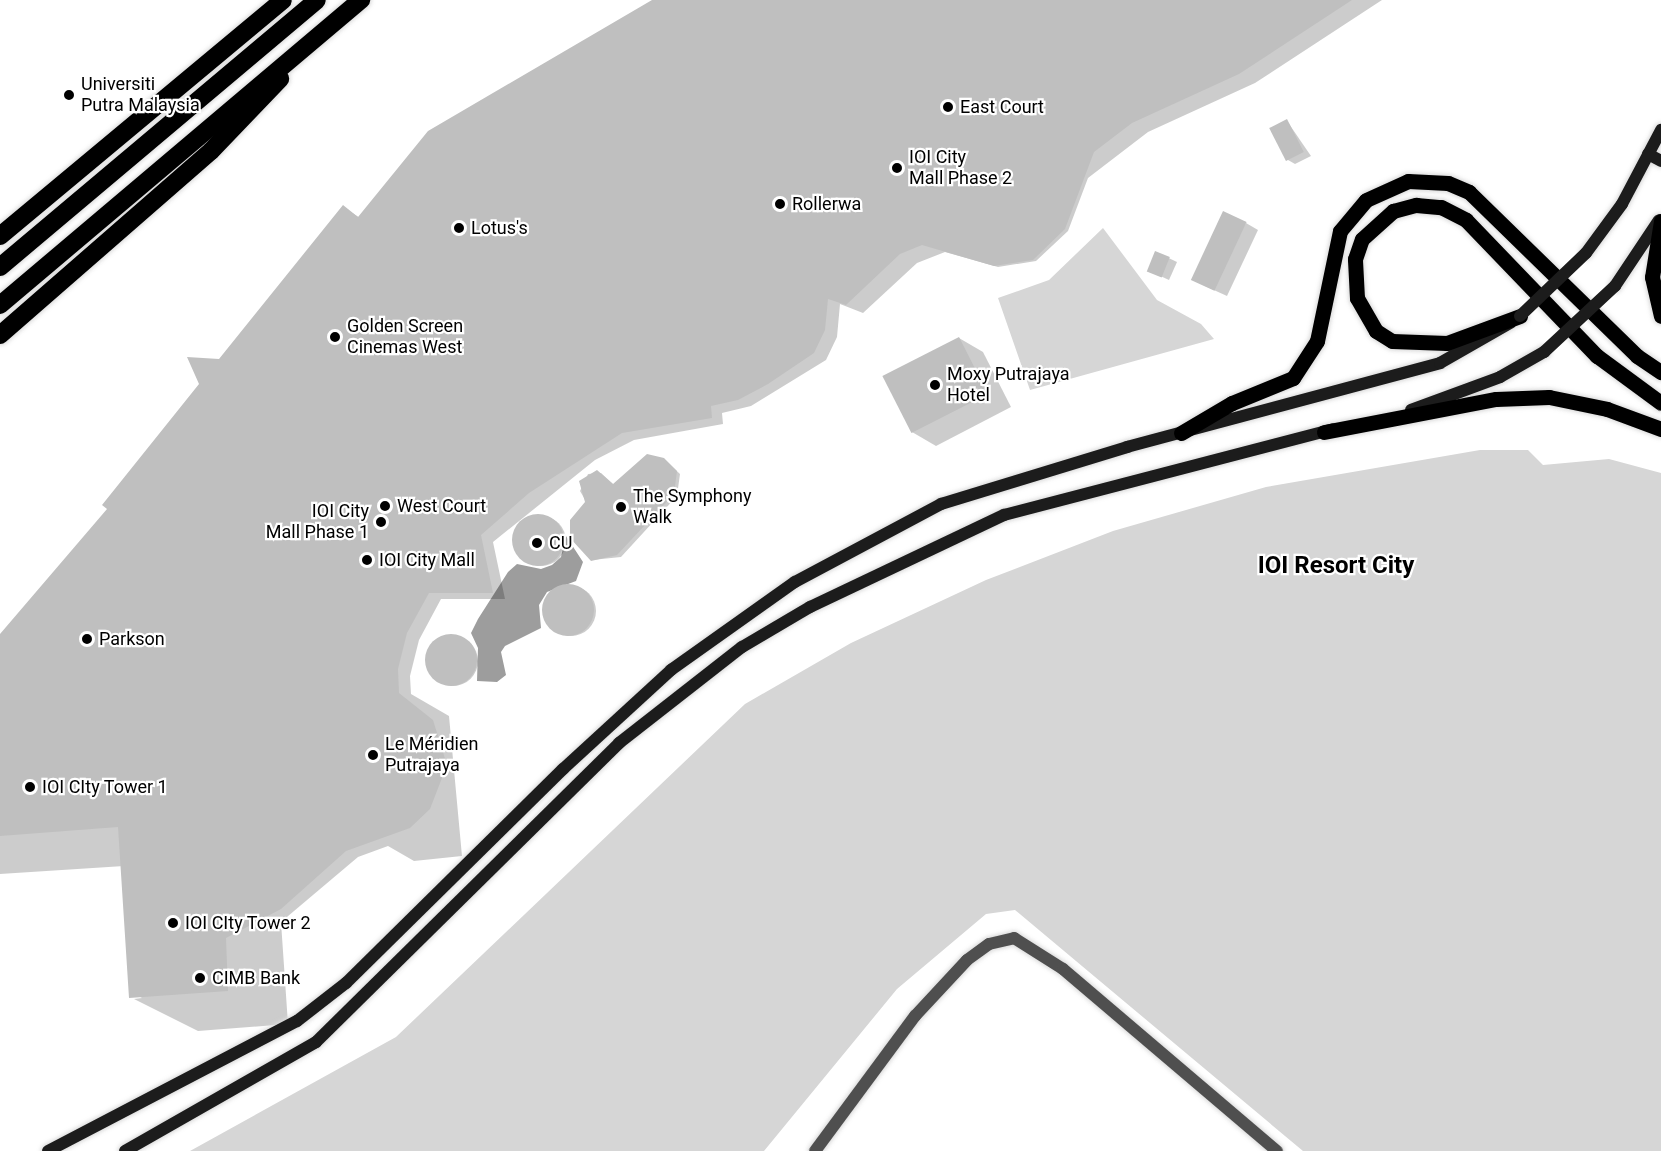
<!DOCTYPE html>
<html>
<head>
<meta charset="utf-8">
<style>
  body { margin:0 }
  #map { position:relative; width:1661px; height:1151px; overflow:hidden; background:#fff; font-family:Roboto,sans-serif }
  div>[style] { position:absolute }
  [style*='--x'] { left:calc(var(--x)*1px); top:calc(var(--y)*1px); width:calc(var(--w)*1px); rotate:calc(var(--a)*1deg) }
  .green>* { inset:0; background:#d6d6d6 }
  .water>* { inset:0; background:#9d9d9d }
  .shadow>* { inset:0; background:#0003 }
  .round { border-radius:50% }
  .building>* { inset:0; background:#bfbfbf; transform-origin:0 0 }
  .roads { filter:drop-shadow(0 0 2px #dbdbdb) drop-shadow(0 0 2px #dbdbdb) }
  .street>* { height:12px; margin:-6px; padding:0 6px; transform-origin:6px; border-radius:6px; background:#4f4f4f }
  .secondary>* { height:12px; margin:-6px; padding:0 6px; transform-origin:6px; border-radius:6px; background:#1c1c1c }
  .primary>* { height:15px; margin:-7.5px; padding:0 7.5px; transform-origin:7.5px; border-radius:7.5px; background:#000 }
  .highway>* { height:18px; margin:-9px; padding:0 9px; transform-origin:9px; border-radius:9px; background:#000 }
  .secondary-bridge>* { height:12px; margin:-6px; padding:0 6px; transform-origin:6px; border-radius:6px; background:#1c1c1c }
  .dots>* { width:16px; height:16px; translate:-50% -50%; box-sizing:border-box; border:3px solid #fff; border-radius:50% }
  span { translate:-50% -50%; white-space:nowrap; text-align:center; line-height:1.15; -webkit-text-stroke:4.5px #fff; paint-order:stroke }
  .poi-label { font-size:18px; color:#000 }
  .left { translate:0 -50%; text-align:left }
  .right { translate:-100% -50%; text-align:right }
  .district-label { font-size:24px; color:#000; font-weight:700 }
</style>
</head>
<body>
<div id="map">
  <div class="green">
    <i style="clip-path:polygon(1103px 228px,1157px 300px,1201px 324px,1214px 339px,1030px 390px,998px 298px,1049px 280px)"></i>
    <i style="clip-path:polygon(1480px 450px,1528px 450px,1543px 465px,1609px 459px,1661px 473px,1661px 1151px,1303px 1151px,1015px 910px,986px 914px,897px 989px,764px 1151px,190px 1151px,396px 1037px,745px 704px,851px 643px,986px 580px,1113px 531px,1266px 487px)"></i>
  </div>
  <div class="water">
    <i style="clip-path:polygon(566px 536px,583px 562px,576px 581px,547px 592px,539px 605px,541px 628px,505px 646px,501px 652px,506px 675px,497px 682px,477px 681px,478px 648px,471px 633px,478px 619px,508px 572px,517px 564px,541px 569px,552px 565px,561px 557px)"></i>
  </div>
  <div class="shadow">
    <i style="clip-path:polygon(655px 0,1382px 0,1255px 83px,1148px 132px,1088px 178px,1068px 231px,1036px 261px,998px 267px,945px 252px,917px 263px,863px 313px,840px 304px,837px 337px,826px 360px,751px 406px,722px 413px,723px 424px,634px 440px,595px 460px,493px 542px,505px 599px,441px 599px,419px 640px,410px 676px,411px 694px,449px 716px,462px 856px,414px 861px,388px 846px,358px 857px,281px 922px,288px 1024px,198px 1031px,134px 999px,142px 998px,133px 993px,124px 866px,0 874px,0 636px,109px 509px,343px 207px,360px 218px)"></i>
    <i style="clip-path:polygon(1287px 121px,1311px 156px,1295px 164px,1288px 160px)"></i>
    <i style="clip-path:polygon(1246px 223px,1258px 230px,1227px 296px,1205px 286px)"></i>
    <i style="clip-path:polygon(1156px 252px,1177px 262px,1169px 280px,1156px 274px)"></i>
    <i style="clip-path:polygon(959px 338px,983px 352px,1011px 407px,936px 446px,912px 432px)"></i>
    <i style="clip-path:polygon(664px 459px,680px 474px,677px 496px,621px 557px,592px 560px,587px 503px,580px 491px,588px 474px,601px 473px,614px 485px)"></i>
    <i class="round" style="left:516px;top:516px;width:50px;height:50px"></i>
    <i class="round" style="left:546px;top:586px;width:50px;height:50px"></i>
    <i class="round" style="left:428px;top:636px;width:50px;height:50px"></i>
  </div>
  <div class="building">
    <i style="clip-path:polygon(652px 0,1352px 0,1239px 74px,1132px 123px,1094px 152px,1065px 229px,1033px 260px,994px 266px,922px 245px,900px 254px,846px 305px,828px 299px,825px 330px,814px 353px,768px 384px,738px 400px,711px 406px,712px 418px,622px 433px,529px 493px,481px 535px,493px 593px,429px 593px,407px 633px,398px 669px,399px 693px,433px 720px,447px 765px,430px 809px,410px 828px,346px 851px,281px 909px,226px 938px,228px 991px,129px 998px,118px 827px,0 836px,0 634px,107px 509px,102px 505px,199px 384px,187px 357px,219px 359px,343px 205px,358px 217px,428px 131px)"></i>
    <i style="left:1287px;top:119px;width:37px;height:20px;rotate:63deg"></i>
    <i style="left:1223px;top:211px;width:26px;height:76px;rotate:25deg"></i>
    <i style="left:1155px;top:251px;width:16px;height:22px;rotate:22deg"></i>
    <i style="left:959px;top:337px;width:64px;height:86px;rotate:63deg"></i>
    <i style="clip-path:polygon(647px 454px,664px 458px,677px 471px,674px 494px,617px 555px,591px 561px,570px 538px,570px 520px,585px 502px,579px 481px,597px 470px,613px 484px)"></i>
    <i class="round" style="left:512px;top:514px;width:52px;height:52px"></i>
    <i class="round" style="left:542px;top:584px;width:52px;height:52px"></i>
    <i class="round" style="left:425px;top:634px;width:52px;height:52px"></i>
  </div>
  <div class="roads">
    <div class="street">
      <i style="--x:815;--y:1151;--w:168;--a:-53.5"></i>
      <i style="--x:915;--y:1016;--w:76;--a:-47.1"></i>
      <i style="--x:967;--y:960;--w:27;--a:-36"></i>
      <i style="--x:989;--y:944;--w:26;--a:-13"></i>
      <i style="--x:1014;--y:938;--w:58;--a:32.3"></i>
      <i style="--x:1063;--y:969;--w:281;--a:40.4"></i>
    </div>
    <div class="secondary">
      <i style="--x:1648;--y:154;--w:15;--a:28"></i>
      <i style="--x:1586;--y:253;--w:61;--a:-53.7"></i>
      <i style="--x:1622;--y:204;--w:84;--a:-62.2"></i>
      <i style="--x:1615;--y:286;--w:79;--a:-56.3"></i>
      <i style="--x:1411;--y:410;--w:95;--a:-20.3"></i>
      <i style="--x:1500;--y:377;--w:51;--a:-29.6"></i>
      <i style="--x:48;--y:1151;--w:281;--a:-27.6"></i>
      <i style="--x:297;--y:1021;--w:62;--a:-37.8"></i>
      <i style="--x:346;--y:983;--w:305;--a:-44.6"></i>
      <i style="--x:563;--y:769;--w:147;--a:-42.5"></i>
      <i style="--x:671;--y:670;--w:152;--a:-35.4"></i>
      <i style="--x:795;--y:582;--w:166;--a:-28.1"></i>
      <i style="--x:941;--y:504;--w:195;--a:-17"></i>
      <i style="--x:1127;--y:447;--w:324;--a:-15"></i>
      <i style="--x:1440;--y:363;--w:81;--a:-29.7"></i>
      <i style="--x:125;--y:1151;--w:220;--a:-29.7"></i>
      <i style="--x:316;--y:1042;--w:426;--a:-44.6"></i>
      <i style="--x:619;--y:743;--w:156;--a:-38"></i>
      <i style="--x:742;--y:647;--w:79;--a:-30.5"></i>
      <i style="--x:810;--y:607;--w:215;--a:-25.4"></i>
      <i style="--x:1004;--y:515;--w:340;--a:-14.6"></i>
    </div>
    <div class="primary">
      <i style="--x:1661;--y:221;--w:57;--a:99.1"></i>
      <i style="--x:1652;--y:277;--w:40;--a:77"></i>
      <i style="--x:1520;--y:316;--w:78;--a:159.7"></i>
      <i style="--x:1447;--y:343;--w:55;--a:-177.9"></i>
      <i style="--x:1392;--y:341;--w:19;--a:-148"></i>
      <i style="--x:1376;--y:331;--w:38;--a:-120"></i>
      <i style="--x:1357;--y:298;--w:39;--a:-93"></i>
      <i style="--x:1355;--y:259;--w:21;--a:-71"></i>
      <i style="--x:1362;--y:239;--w:42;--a:-42.1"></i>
      <i style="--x:1393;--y:211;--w:24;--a:-15"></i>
      <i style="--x:1416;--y:205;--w:25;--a:5"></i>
      <i style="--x:1441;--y:207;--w:28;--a:27"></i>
      <i style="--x:1466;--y:220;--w:189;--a:46.1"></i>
      <i style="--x:1597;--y:356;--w:79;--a:36.3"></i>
      <i style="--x:1324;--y:432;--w:175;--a:-10.9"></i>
      <i style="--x:1496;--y:399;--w:53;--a:-2.2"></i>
      <i style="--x:1549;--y:397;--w:59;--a:11.7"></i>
      <i style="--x:1607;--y:409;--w:58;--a:20.3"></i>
      <i style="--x:1181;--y:433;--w:59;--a:-30.5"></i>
      <i style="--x:1232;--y:403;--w:66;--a:-22.3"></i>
      <i style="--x:1293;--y:378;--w:44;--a:-57"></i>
      <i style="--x:1317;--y:341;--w:112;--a:-78.2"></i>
      <i style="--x:1340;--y:231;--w:40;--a:-50"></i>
      <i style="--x:1366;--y:200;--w:46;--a:-24.3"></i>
      <i style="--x:1408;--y:181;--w:40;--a:2.9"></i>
      <i style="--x:1448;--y:183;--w:23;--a:23"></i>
      <i style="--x:1469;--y:192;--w:235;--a:44.3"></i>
      <i style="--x:1637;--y:356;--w:29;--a:34"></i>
    </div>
    <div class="highway">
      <i style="--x:0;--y:236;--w:368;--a:-39.8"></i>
      <i style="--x:0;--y:267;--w:414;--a:-40.1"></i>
      <i style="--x:0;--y:305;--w:473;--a:-40.2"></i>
      <i style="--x:0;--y:335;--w:280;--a:-41.1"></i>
      <i style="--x:211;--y:151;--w:100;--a:-46.2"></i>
    </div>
  </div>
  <div class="secondary-bridge">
    <i style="--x:1520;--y:316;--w:91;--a:-43.7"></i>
    <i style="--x:1544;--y:352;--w:97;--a:-42.9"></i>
  </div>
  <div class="dots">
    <i style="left:69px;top:95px;background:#000"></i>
    <i style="left:948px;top:107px;background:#000"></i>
    <i style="left:897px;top:168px;background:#000"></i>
    <i style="left:780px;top:204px;background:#000"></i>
    <i style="left:459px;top:228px;background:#000"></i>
    <i style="left:335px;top:337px;background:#000"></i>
    <i style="left:935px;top:385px;background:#000"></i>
    <i style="left:385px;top:506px;background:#000"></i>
    <i style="left:621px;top:507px;background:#000"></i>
    <i style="left:381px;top:522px;background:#000"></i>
    <i style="left:537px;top:543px;background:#000"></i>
    <i style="left:367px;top:560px;background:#000"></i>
    <i style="left:87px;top:639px;background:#000"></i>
    <i style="left:373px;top:755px;background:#000"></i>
    <i style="left:30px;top:787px;background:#000"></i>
    <i style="left:173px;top:923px;background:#000"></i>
    <i style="left:200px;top:978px;background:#000"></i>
  </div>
  <div class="poi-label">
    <span class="left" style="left:81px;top:95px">Universiti<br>Putra Malaysia</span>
    <span class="left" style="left:960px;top:107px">East Court</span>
    <span class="left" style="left:909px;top:168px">IOI City<br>Mall Phase 2</span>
    <span class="left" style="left:792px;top:204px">Rollerwa</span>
    <span class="left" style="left:471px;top:228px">Lotus's</span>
    <span class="left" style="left:347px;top:337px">Golden Screen<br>Cinemas West</span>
    <span class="left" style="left:947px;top:385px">Moxy Putrajaya<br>Hotel</span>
    <span class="left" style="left:633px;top:507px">The Symphony<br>Walk</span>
    <span class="left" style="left:397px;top:506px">West Court</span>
    <span class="right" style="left:369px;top:522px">IOI City<br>Mall Phase 1</span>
    <span class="left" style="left:549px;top:543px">CU</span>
    <span class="left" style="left:379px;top:560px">IOI City Mall</span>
    <span class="left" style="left:99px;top:639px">Parkson</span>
    <span class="left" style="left:385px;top:755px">Le Méridien<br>Putrajaya</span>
    <span class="left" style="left:42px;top:787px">IOI CIty Tower 1</span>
    <span class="left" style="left:185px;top:923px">IOI CIty Tower 2</span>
    <span class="left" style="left:212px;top:978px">CIMB Bank</span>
  </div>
  <div class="district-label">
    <span style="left:1336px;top:566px">IOI Resort City</span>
  </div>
</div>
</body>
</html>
